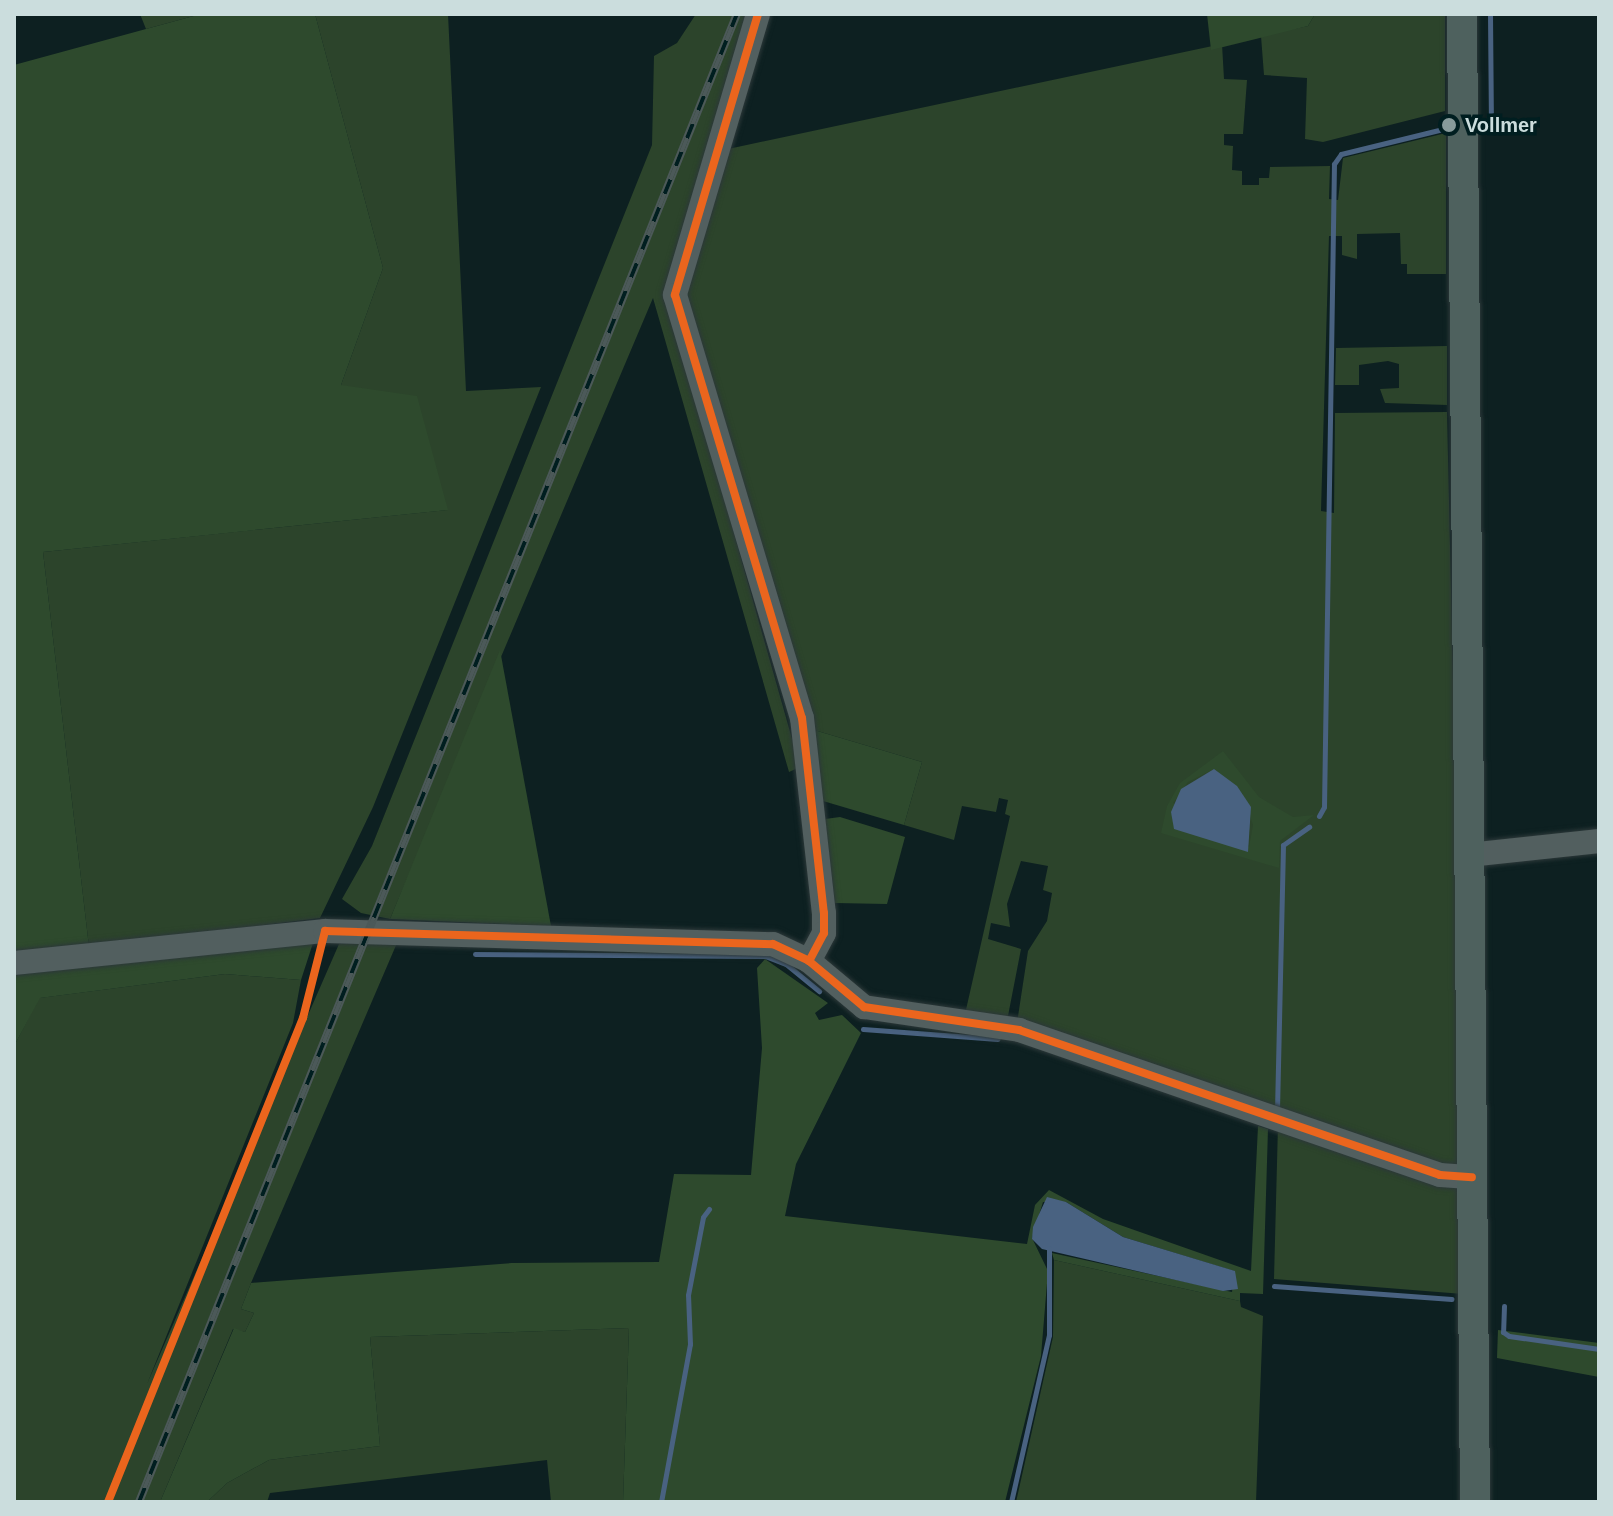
<!DOCTYPE html>
<html>
<head>
<meta charset="utf-8">
<style>
  body { margin:0 }
  #map { position:relative; width:1613px; height:1516px; overflow:hidden; background:#0d2021; font-family:Arial,sans-serif }
  div>[style] { position:absolute }
  [style*='--x'] { left:calc(var(--x)*1px); top:calc(var(--y)*1px); width:calc(var(--w)*1px); rotate:calc(var(--a)*1deg) }
  .green>* { inset:0; background:#2c442b }
  .forest>* { inset:0; background:#2e4a2d }
  .water>* { inset:0; background:#496281 }
  .stream>* { height:5px; margin:-2.5px; padding:0 2.5px; transform-origin:2.5px; border-radius:2.5px; background:#496281 }
  .roads { filter:drop-shadow(0 0 2px #2c3839) drop-shadow(0 0 2px #2c3839) }
  .minor>* { height:24px; margin:-12px; padding:0 12px; transform-origin:12px; border-radius:12px; background:#525f5f }
  .major>* { height:30px; margin:-15px; padding:0 15px; transform-origin:15px; border-radius:15px; background:#4e615e }
  .rail>* { height:8px; margin-top:-4px; transform-origin:0; background:repeating-linear-gradient(90deg,#001e20 0 15px,#4c5959 0 30px); box-sizing:border-box; border-block:2px solid #4c5959 }
  .cycleway>* { height:8px; margin:-4px; padding:0 4px; transform-origin:4px; border-radius:4px; background:#eb651d }
  .dots>* { width:22px; height:22px; translate:-50% -50%; box-sizing:border-box; border:4px solid #001e20; border-radius:50% }
  span { translate:-50% -50%; white-space:nowrap; text-align:center; line-height:1.15; -webkit-text-stroke:7px #001e20; paint-order:stroke }
  .poi-label { font-size:20px; color:#cbdddd; font-weight:700 }
  .left { translate:0 -50%; text-align:left }
  .frame { position:absolute; inset:0; border:16px solid #cbdddd; pointer-events:none }
</style>
</head>
<body>
<div id="map">
  <div class="green">
    <i style="clip-path:polygon(140px 14px,201px 14px,146px 29px)"></i>
    <i style="clip-path:polygon(315px 14px,448px 14px,466px 391px,541px 387px,373px 807px,320px 918px,89px 947px,43px 552px,447px 510px,341px 385px,383px 268px)"></i>
    <i style="clip-path:polygon(696px 14px,752px 14px,666px 293px,800px 767px,789px 772px,653px 298px,390px 919px,361px 913px,342px 899px,372px 846px,652px 145px,654px 56px,677px 43px)"></i>
    <i style="clip-path:polygon(1315px 14px,1445px 14px,1445px 111px,1323px 142px,1305px 139px,1307px 78px,1264px 75px,1261px 36px,1308px 26px)"></i>
    <i style="clip-path:polygon(1222px 44px,1224px 79px,1247px 80px,1243px 134px,1224px 134px,1224px 145px,1233px 146px,1232px 170px,1242px 171px,1242px 185px,1259px 185px,1259px 178px,1269px 178px,1270px 167px,1330px 166px,1329px 199px,1338px 200px,1343px 158px,1446px 133px,1446px 274px,1407px 274px,1407px 264px,1401px 264px,1400px 233px,1357px 234px,1357px 259px,1342px 255px,1342px 236px,1329px 236px,1321px 511px,1334px 513px,1335px 413px,1447px 412px,1464px 1172px,1017px 1023px,1028px 951px,1047px 921px,1052px 893px,1043px 890px,1048px 866px,1021px 861px,1007px 904px,1010px 927px,991px 923px,988px 939px,1021px 949px,1007px 1021px,965px 1014px,1010px 816px,1005px 814px,1008px 800px,999px 798px,996px 812px,962px 806px,954px 840px,904px 825px,922px 762px,814px 730px,686px 296px,728px 149px)"></i>
    <i style="clip-path:polygon(1447px 346px,1447px 405px,1385px 403px,1380px 389px,1399px 388px,1399px 364px,1388px 361px,1359px 365px,1359px 385px,1335px 385px,1336px 348px)"></i>
    <i style="clip-path:polygon(397px 943px,251px 1283px,241px 1309px,254px 1313px,245px 1332px,233px 1329px,160px 1502px,14px 1502px,14px 1046px,39px 998px,225px 974px,301px 980px,293px 1023px,147px 1384px,339px 944px)"></i>
    <i style="clip-path:polygon(1278px 1125px,1465px 1187px,1463px 1294px,1274px 1279px)"></i>
    <i style="clip-path:polygon(1054px 1260px,1240px 1301px,1241px 1307px,1263px 1316px,1256px 1502px,1016px 1502px,1053px 1337px)"></i>
    <i style="clip-path:polygon(629px 1328px,623px 1502px,551px 1502px,547px 1460px,270px 1493px,267px 1502px,207px 1502px,227px 1483px,269px 1460px,380px 1446px,370px 1337px)"></i>
  </div>
  <div class="forest">
    <i style="clip-path:polygon(201px 14px,315px 14px,383px 268px,341px 385px,417px 396px,448px 510px,43px 552px,89px 947px,14px 953px,14px 65px)"></i>
    <i style="clip-path:polygon(1207px 14px,1315px 14px,1308px 26px,1211px 50px)"></i>
    <i style="clip-path:polygon(500px 650px,551px 926px,390px 919px)"></i>
    <i style="clip-path:polygon(814px 730px,922px 762px,904px 825px,823px 801px)"></i>
    <i style="clip-path:polygon(evenodd,1223px 751px,1259px 797px,1293px 817px,1314px 815px,1280px 841px,1279px 868px,1161px 833px,1167px 806px,1180px 783px,1223px 751px,1214px 769px,1242px 793px,1253px 825px,1249px 847px,1173px 803px,1188px 782px,1214px 769px)"></i>
    <i style="clip-path:polygon(840px 817px,905px 837px,887px 904px,835px 903px,825px 819px)"></i>
    <i style="clip-path:polygon(313px 943px,301px 980px,225px 974px,40px 998px,14px 1046px,14px 975px)"></i>
    <i style="clip-path:polygon(765px 959px,828px 1003px,815px 1013px,819px 1020px,842px 1015px,861px 1033px,796px 1164px,785px 1216px,1027px 1244px,1035px 1205px,1049px 1190px,1103px 1219px,1251px 1271px,1258px 1126px,1268px 1129px,1263px 1294px,1240px 1293px,1240px 1301px,1054px 1260px,1052px 1253px,1232px 1292px,1234px 1271px,1123px 1237px,1066px 1202px,1043px 1202px,1032px 1238px,1048px 1271px,1041px 1356px,1005px 1502px,623px 1502px,629px 1328px,370px 1337px,380px 1446px,269px 1460px,227px 1483px,207px 1502px,160px 1502px,234px 1328px,245px 1332px,254px 1313px,241px 1309px,251px 1283px,512px 1263px,659px 1262px,674px 1174px,751px 1175px,762px 1048px,757px 968px)"></i>
    <i style="clip-path:polygon(1498px 1330px,1599px 1343px,1599px 1377px,1497px 1358px)"></i>
  </div>
  <div class="water">
    <i style="clip-path:polygon(1214px 769px,1237px 786px,1251px 807px,1248px 852px,1174px 829px,1171px 812px,1181px 789px)"></i>
    <i style="clip-path:polygon(1047px 1197px,1066px 1202px,1123px 1237px,1235px 1271px,1238px 1289px,1223px 1291px,1042px 1249px,1032px 1239px,1033px 1227px)"></i>
  </div>
  <div class="stream">
    <i style="--x:1490;--y:14;--w:113;--a:89.5"></i>
    <i style="--x:1319;--y:816;--w:10;--a:-61"></i>
    <i style="--x:1324;--y:807;--w:643;--a:-89.11"></i>
    <i style="--x:1334;--y:164;--w:12;--a:-55"></i>
    <i style="--x:1341;--y:154;--w:105;--a:-13.8"></i>
    <i style="--x:475;--y:954;--w:290;--a:0.4"></i>
    <i style="--x:765;--y:956;--w:22;--a:21"></i>
    <i style="--x:786;--y:964;--w:43;--a:39.3"></i>
    <i style="--x:863;--y:1029;--w:135;--a:4.2"></i>
    <i style="--x:1277;--y:1110;--w:265;--a:-88.7"></i>
    <i style="--x:1283;--y:845;--w:32;--a:-35"></i>
    <i style="--x:1274;--y:1286;--w:178;--a:4.2"></i>
    <i style="--x:1504;--y:1306;--w:26;--a:92"></i>
    <i style="--x:1503;--y:1332;--w:7;--a:34"></i>
    <i style="--x:1509;--y:1336;--w:91;--a:8.2"></i>
    <i style="--x:661;--y:1502;--w:161;--a:-79.6"></i>
    <i style="--x:690;--y:1344;--w:49;--a:-92.3"></i>
    <i style="--x:688;--y:1295;--w:79;--a:-79.1"></i>
    <i style="--x:703;--y:1217;--w:10;--a:-53"></i>
    <i style="--x:1011;--y:1502;--w:171;--a:-77.2"></i>
    <i style="--x:1049;--y:1335;--w:87;--a:-90"></i>
  </div>
  <div class="roads">
    <div class="minor">
      <i style="--x:758;--y:14;--w:293;--a:106.5"></i>
      <i style="--x:675;--y:295;--w:442;--a:73.3"></i>
      <i style="--x:802;--y:718;--w:196;--a:83.6"></i>
      <i style="--x:824;--y:913;--w:20;--a:90"></i>
      <i style="--x:824;--y:933;--w:32;--a:118"></i>
      <i style="--x:1469;--y:855;--w:131;--a:-6.1"></i>
      <i style="--x:14;--y:963;--w:313;--a:-5.9"></i>
      <i style="--x:325;--y:931;--w:448;--a:1.7"></i>
      <i style="--x:773;--y:944;--w:40;--a:25"></i>
      <i style="--x:809;--y:961;--w:72;--a:39.9"></i>
      <i style="--x:864;--y:1007;--w:157;--a:8.4"></i>
      <i style="--x:1019;--y:1030;--w:445;--a:19"></i>
      <i style="--x:1440;--y:1175;--w:32;--a:4"></i>
    </div>
    <div class="major">
      <i style="--x:1462;--y:14;--w:1488;--a:89.5"></i>
    </div>
  </div>
  <div class="rail">
    <i style="--x:139;--y:1502;--w:1604;--a:-68.11"></i>
  </div>
  <div class="cycleway">
    <i style="--x:758;--y:14;--w:293;--a:106.5"></i>
    <i style="--x:675;--y:295;--w:442;--a:73.3"></i>
    <i style="--x:802;--y:718;--w:196;--a:83.6"></i>
    <i style="--x:824;--y:913;--w:20;--a:90"></i>
    <i style="--x:824;--y:933;--w:32;--a:118"></i>
    <i style="--x:108;--y:1502;--w:522;--a:-68.06"></i>
    <i style="--x:303;--y:1018;--w:90;--a:-75.8"></i>
    <i style="--x:325;--y:931;--w:448;--a:1.7"></i>
    <i style="--x:773;--y:944;--w:40;--a:25"></i>
    <i style="--x:809;--y:961;--w:72;--a:39.9"></i>
    <i style="--x:864;--y:1007;--w:157;--a:8.4"></i>
    <i style="--x:1019;--y:1030;--w:445;--a:19"></i>
    <i style="--x:1440;--y:1175;--w:32;--a:4"></i>
  </div>
  <div class="dots">
    <i style="left:1449px;top:125px;background:#889b9b"></i>
  </div>
  <div class="poi-label">
    <span class="left" style="left:1465px;top:125px">Vollmer</span>
  </div>
  <div class="frame"></div>
</div>
</body>
</html>
